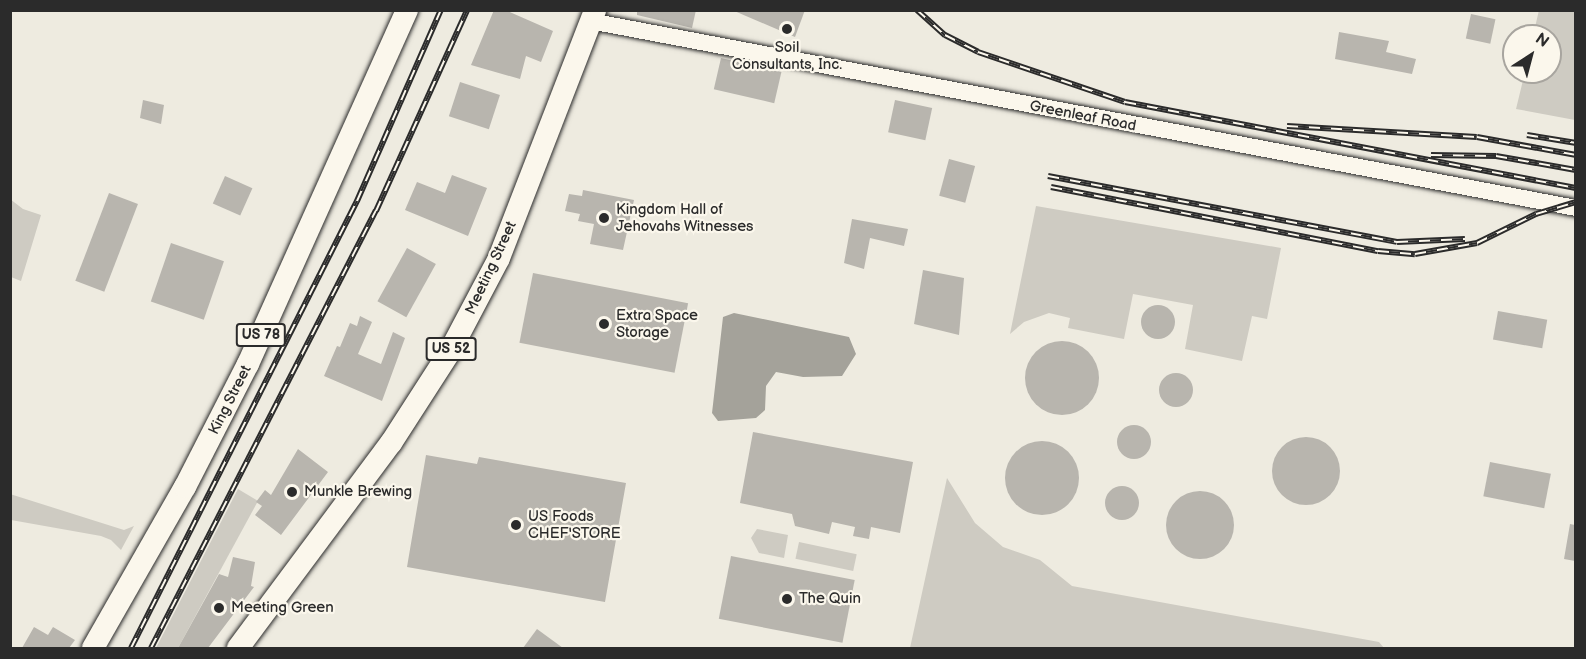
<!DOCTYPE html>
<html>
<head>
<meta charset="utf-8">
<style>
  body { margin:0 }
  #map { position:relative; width:1586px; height:659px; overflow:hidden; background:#eeebe0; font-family:"Balsamiq Sans",sans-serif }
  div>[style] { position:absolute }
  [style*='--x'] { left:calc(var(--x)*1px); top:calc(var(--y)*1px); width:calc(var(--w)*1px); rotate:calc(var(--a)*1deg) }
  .green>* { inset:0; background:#cecbc2; transform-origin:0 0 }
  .water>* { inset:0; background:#a4a29a }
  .building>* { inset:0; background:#b8b5ae; transform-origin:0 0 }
  .round { border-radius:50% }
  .roads { filter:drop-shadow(0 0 2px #2b2b2b) drop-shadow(0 0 2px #2b2b2b) }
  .minor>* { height:16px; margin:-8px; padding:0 8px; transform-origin:8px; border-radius:8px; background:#fbf7ec }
  .major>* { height:22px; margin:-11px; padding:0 11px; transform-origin:11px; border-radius:11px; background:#fbf7ec }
  .rail>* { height:6px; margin-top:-3px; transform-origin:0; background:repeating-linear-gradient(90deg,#fbf7ec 0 11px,#2b2b2b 0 22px); box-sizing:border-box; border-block:2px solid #2b2b2b }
  .dots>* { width:16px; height:16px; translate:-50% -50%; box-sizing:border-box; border:3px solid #fbf7ec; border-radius:50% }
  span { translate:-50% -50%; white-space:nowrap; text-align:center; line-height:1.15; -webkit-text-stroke:4.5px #fbf7ec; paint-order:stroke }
  .shield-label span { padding:2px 4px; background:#fbf7ec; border:2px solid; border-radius:4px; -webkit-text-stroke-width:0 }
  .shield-label { font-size:14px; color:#2b2b2b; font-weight:700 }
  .poi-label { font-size:15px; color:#2b2b2b }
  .left { translate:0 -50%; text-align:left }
  .street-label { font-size:15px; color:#2b2b2b }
  .frame { position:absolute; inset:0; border:12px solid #2b2b2b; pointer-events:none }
  .north { position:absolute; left:1502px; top:24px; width:60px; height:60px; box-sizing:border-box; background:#fbf7ec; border:2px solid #a8a59f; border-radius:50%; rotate:36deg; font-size:16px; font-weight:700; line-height:24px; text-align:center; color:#2b2b2b }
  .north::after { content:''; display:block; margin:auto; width:21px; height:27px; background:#2b2b2b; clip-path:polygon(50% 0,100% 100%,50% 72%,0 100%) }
</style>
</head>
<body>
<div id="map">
  <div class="green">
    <i style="clip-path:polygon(1539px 10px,1575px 11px,1575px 120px,1516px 109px,1525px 72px,1550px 72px,1550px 36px,1533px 36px)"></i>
    <i style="clip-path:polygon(10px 199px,23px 209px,41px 215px,21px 281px,11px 277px)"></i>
    <i style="clip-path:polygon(1036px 206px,1281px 248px,1267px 319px,1252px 316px,1242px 361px,1185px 349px,1193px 305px,1133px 294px,1124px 339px,1068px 328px,1070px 318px,1049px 313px,1024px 322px,1010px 334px)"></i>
    <i style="clip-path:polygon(947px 478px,975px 523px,1003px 547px,1040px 560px,1072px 586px,1379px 642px,1384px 648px,910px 648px)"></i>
    <i style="clip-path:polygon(238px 489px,258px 501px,178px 648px,156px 648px)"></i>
    <i style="clip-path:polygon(10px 494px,124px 530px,134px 526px,121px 550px,111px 540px,101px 536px,11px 520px)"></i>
    <i style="clip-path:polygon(757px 529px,788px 535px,784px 558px,759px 553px,751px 538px)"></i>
    <i style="left:799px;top:542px;width:59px;height:17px;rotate:12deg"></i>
  </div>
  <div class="water">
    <i style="clip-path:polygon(734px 313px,849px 337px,856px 354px,842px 376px,803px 377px,776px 372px,766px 386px,765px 410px,756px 418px,718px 421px,712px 413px,723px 317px)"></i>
  </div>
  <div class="building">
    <i style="clip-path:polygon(494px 10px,505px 10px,553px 31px,541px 62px,526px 56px,520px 79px,471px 65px)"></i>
    <i style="clip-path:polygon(637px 10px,696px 10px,692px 28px,637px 15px)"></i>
    <i style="clip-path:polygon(732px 10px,805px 10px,795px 37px)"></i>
    <i style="left:1471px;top:14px;width:25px;height:25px;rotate:12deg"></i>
    <i style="clip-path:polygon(1339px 32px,1389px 41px,1386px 52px,1416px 59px,1412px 74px,1335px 59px)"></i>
    <i style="left:721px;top:58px;width:62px;height:32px;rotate:13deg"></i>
    <i style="left:460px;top:82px;width:42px;height:36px;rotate:18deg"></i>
    <i style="clip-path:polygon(143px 100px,164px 105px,161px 124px,140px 118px)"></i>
    <i style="left:895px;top:100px;width:38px;height:33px;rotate:12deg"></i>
    <i style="left:949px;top:159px;width:27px;height:38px;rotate:15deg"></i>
    <i style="clip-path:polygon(452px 175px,487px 188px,468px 236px,405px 210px,417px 182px,445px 193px)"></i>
    <i style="left:225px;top:176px;width:30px;height:30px;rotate:24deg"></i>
    <i style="clip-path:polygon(583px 190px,634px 200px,623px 250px,590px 244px,594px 224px,578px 221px,580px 214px,565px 211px,569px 194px,582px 196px)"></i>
    <i style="left:109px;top:193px;width:31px;height:94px;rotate:21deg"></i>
    <i style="clip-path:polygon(852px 219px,908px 229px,904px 246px,870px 238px,864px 269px,844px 263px)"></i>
    <i style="left:171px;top:243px;width:56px;height:62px;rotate:19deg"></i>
    <i style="left:407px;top:248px;width:33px;height:61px;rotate:29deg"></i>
    <i style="clip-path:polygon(923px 270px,964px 278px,959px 335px,914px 324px)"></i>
    <i style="left:533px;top:273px;width:158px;height:71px;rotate:11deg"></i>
    <i class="round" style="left:1141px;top:305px;width:34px;height:34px"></i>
    <i style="left:1498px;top:311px;width:50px;height:29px;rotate:10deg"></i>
    <i style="clip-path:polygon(360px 316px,372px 322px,358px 354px,381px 364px,393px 332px,405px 338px,382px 401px,324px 376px,337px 346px,340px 347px,350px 323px,357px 326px)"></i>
    <i class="round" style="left:1025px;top:341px;width:74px;height:74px"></i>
    <i class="round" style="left:1159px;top:373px;width:34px;height:34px"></i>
    <i class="round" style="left:1117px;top:425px;width:34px;height:34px"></i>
    <i style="clip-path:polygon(753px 432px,913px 462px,900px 533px,871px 527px,869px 539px,853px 536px,855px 527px,832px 522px,829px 534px,795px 526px,792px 514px,740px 503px)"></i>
    <i class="round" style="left:1272px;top:437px;width:68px;height:68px"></i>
    <i class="round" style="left:1005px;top:441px;width:74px;height:74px"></i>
    <i style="clip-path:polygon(298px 449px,328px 472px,281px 535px,255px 515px,262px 506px,256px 502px,265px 490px,271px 495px)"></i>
    <i style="clip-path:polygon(426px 455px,477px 464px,479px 457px,626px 483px,605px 602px,407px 567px)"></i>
    <i style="left:1490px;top:462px;width:62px;height:35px;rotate:11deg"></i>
    <i class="round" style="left:1105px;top:486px;width:34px;height:34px"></i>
    <i class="round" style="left:1166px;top:491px;width:68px;height:68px"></i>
    <i style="clip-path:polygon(1570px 524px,1575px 525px,1575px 561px,1564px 559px)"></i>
    <i style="left:731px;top:556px;width:126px;height:64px;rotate:11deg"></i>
    <i style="clip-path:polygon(233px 557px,255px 562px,251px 586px,254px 587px,208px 648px,178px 648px,219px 574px,228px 577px)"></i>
    <i style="clip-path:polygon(34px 627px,48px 635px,53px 627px,75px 640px,69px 648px,22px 648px)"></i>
    <i style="clip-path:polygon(537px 629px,563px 648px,523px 648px)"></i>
  </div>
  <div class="roads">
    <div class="minor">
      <i style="--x:590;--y:21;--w:1004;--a:10.74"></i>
    </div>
    <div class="major">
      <i style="--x:93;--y:648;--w:185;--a:-60.3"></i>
      <i style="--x:185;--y:487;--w:138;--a:-62.9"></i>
      <i style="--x:248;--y:364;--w:388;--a:-65.8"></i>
      <i style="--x:238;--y:648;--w:256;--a:-53.3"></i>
      <i style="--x:391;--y:443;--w:107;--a:-57.2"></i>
      <i style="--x:449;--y:353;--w:107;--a:-62.2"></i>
      <i style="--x:499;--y:258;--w:266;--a:-68.8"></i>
    </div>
  </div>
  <div class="rail">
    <i style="--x:917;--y:10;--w:38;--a:42"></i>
    <i style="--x:945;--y:35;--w:37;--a:27"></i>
    <i style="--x:978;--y:52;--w:155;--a:18.8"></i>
    <i style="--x:1125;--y:102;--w:459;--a:10.8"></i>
    <i style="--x:1287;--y:126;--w:190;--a:3.3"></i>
    <i style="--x:1477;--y:137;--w:101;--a:10.3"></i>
    <i style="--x:1527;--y:135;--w:50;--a:9.3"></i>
    <i style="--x:1431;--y:155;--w:65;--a:0.9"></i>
    <i style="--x:1496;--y:156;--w:81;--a:9.9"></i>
    <i style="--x:1048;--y:176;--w:355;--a:10.7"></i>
    <i style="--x:1397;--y:242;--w:68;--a:-2.5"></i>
    <i style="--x:1051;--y:187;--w:333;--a:11.1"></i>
    <i style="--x:1378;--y:251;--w:37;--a:5"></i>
    <i style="--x:1415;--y:254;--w:63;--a:-10.1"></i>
    <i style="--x:1477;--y:243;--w:66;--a:-26.2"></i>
    <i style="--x:1536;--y:214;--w:42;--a:-16.7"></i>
    <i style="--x:131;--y:648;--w:501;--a:-63.18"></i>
    <i style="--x:357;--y:201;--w:209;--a:-66.3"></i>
    <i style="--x:151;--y:648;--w:492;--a:-62.8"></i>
    <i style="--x:376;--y:211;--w:221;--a:-65.6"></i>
  </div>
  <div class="dots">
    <i style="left:787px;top:29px;background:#2b2b2b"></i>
    <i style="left:604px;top:218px;background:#2b2b2b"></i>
    <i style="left:604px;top:324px;background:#2b2b2b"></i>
    <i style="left:292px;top:492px;background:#2b2b2b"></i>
    <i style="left:516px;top:525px;background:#2b2b2b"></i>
    <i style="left:787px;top:599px;background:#2b2b2b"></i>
    <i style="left:219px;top:608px;background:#2b2b2b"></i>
  </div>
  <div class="shield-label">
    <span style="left:261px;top:335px">US 78</span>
    <span style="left:451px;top:349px">US 52</span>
  </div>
  <div class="poi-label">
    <span style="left:787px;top:56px">Soil<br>Consultants, Inc.</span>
    <span class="left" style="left:616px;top:218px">Kingdom Hall of<br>Jehovahs Witnesses</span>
    <span class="left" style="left:616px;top:324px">Extra Space<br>Storage</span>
    <span class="left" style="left:304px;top:492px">Munkle Brewing</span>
    <span class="left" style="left:528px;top:525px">US Foods<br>CHEF'STORE</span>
    <span class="left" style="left:799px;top:599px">The Quin</span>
    <span class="left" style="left:231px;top:608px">Meeting Green</span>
  </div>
  <div class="street-label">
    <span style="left:1083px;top:116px;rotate:11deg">Greenleaf Road</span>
    <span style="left:491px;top:268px;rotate:-65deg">Meeting Street</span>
    <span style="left:230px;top:400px;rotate:-63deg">King Street</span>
  </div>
  <div class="frame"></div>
  <div class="north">N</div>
</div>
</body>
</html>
